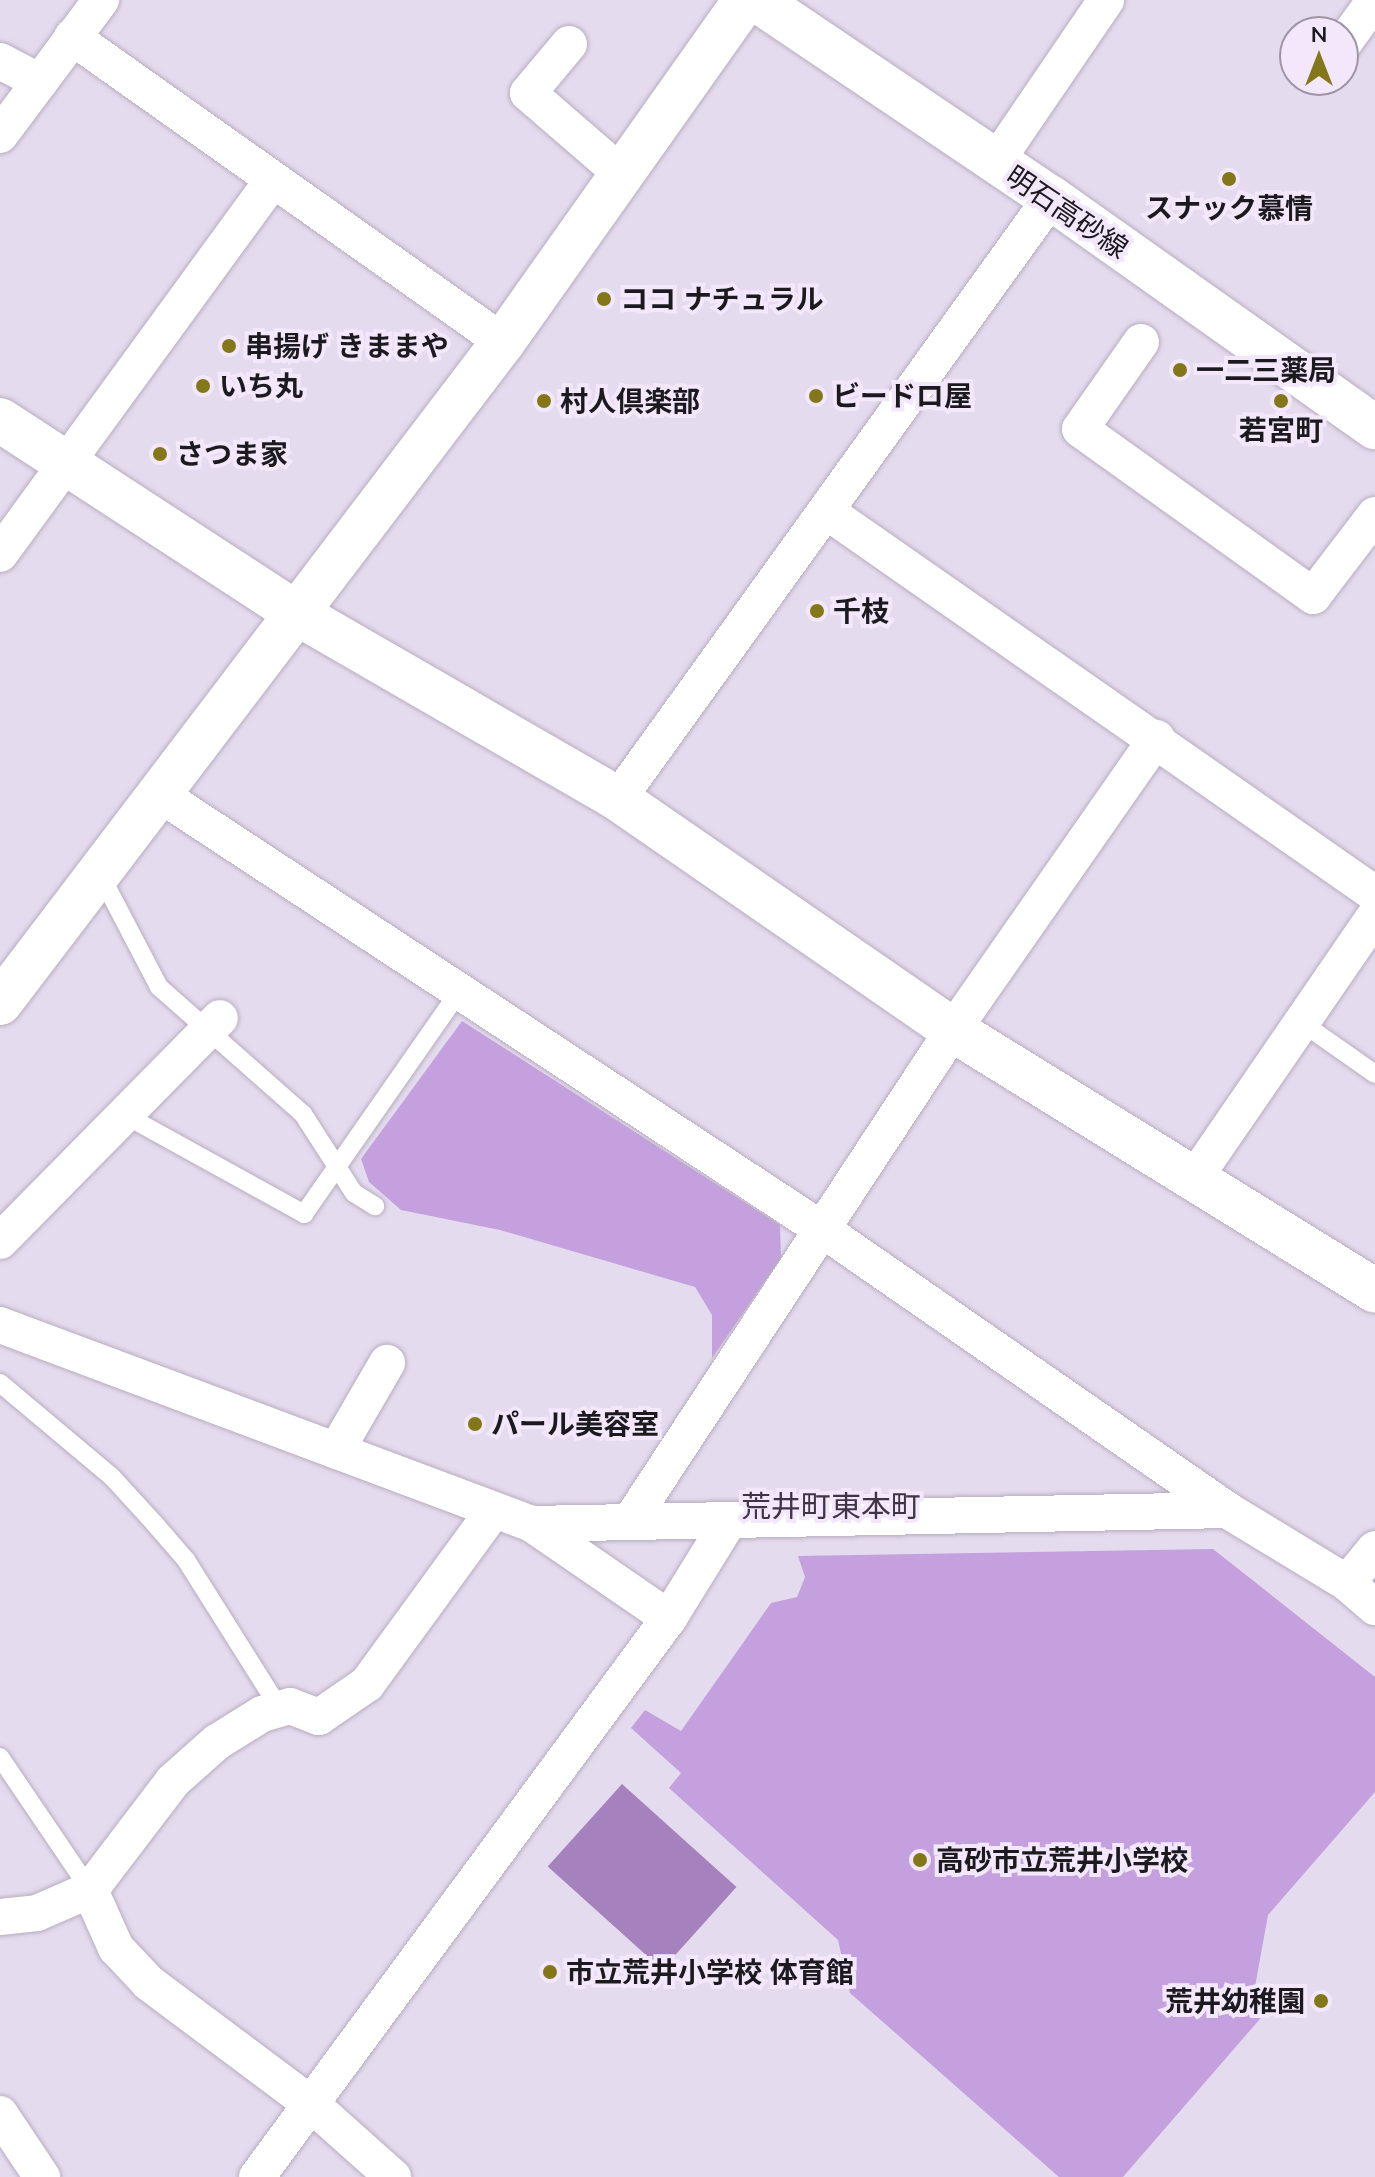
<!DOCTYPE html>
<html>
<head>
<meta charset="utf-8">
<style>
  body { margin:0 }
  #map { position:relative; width:1375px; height:2177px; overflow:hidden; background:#e5dbee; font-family:Mulish,"Noto Sans JP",sans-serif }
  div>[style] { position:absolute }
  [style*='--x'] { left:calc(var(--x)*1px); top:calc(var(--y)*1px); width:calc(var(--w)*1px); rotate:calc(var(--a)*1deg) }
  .green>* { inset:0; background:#c4a1de }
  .water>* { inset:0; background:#a581be; transform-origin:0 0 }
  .roads { filter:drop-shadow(0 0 2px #b7adbf) drop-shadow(0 0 2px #b7adbf) }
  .lane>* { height:18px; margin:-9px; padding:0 9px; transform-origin:9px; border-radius:9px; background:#fff }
  .street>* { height:36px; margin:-18px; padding:0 18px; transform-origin:18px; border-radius:18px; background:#fff }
  .secondary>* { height:44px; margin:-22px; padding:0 22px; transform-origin:22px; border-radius:22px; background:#fff }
  .dots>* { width:22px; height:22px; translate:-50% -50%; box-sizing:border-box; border:4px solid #f3e8fb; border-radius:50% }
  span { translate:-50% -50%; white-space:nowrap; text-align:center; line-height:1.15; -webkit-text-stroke:8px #f3e8fb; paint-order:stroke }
  .poi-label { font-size:28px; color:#1c191f; font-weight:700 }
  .left { translate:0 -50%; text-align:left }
  .right { translate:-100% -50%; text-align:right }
  .street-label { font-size:28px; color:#1c191f }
  .neighbourhood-label { font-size:30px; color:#3d3544 }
  .north { position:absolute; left:1279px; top:16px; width:80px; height:80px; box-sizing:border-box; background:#f3e8fb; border:2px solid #9d95a3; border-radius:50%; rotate:0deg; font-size:22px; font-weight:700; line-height:32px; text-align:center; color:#1c191f }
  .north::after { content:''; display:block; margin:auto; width:28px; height:36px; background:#84771a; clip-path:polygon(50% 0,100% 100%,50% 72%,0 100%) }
</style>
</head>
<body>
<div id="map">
  <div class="green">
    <i style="clip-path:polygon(462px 1021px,780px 1225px,781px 1258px,712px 1358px,712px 1315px,695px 1287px,500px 1230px,401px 1210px,369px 1182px,361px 1159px)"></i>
    <i style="clip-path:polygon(1213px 1549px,1375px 1677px,1375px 1792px,1268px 1915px,1255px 1987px,1266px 2012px,1123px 2177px,1059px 2177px,850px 1993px,838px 1940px,669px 1788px,681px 1773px,631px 1728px,645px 1710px,681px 1731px,771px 1603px,797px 1597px,805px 1577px,798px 1556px)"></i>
  </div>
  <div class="water">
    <i style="left:622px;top:1784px;width:154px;height:111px;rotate:42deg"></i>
  </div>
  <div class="roads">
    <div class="lane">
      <i style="--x:101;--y:876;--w:125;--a:62.4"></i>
      <i style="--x:159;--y:987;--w:192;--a:41.4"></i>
      <i style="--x:303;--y:1114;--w:94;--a:57.2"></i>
      <i style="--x:354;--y:1193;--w:25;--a:32"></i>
      <i style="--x:1301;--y:1022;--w:90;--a:35.1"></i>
      <i style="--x:125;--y:1115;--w:205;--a:28.9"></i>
      <i style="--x:304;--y:1214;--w:271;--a:-55.1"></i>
      <i style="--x:0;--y:1383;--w:146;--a:40"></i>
      <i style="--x:112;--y:1477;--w:62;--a:47.6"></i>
      <i style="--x:154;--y:1523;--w:49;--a:49.1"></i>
      <i style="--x:186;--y:1560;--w:176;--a:57.8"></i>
      <i style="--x:0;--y:1757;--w:161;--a:55.9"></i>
    </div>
    <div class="street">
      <i style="--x:72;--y:37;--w:528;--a:35.29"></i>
      <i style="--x:569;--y:44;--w:64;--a:129.9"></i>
      <i style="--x:528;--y:93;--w:124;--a:40.8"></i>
      <i style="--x:1343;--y:44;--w:54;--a:-54"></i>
      <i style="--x:0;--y:61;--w:45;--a:27.7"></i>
      <i style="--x:0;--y:135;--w:169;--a:-53.2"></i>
      <i style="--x:995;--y:163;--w:197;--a:-55.7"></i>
      <i style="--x:1141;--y:342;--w:106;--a:125"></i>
      <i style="--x:1080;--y:429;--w:287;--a:35.6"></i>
      <i style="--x:1313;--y:596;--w:102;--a:-52.6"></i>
      <i style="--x:826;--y:511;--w:669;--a:34.9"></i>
      <i style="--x:0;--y:554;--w:463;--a:-53.9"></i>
      <i style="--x:159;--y:794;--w:794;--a:33.29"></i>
      <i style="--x:823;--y:1230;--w:492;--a:34.7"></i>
      <i style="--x:1227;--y:1510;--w:140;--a:31.3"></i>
      <i style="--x:1347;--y:1583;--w:37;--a:41"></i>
      <i style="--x:618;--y:799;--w:741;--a:-54.23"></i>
      <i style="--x:1196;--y:1176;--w:316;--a:-55.5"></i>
      <i style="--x:0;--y:1241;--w:313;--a:-45.4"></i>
      <i style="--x:0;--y:1325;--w:568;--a:20.51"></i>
      <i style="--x:532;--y:1524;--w:166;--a:34.5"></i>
      <i style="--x:336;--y:1451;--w:102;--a:-59.9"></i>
      <i style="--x:631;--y:1520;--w:586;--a:-56.69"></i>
      <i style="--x:953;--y:1030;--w:356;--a:-55.1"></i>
      <i style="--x:532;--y:1524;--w:695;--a:-1.15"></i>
      <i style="--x:1347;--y:1583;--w:44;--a:-50.5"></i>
      <i style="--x:90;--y:1890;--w:64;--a:65.9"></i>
      <i style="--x:116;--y:1948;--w:48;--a:46.7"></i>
      <i style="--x:149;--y:1983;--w:202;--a:36.8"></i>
      <i style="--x:311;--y:2104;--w:110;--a:41.7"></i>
      <i style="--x:0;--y:1917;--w:37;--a:-6"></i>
      <i style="--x:37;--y:1913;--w:58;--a:-23.5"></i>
      <i style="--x:90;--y:1890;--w:137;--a:-52.7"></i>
      <i style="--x:173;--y:1781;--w:59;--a:-41.6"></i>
      <i style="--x:217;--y:1742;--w:53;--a:-31.9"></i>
      <i style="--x:262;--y:1714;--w:29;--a:-16"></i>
      <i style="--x:290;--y:1706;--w:31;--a:21"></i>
      <i style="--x:319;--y:1717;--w:58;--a:-34.5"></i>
      <i style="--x:367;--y:1684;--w:215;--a:-53.9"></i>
      <i style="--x:0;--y:2114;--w:76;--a:56.3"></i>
      <i style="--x:257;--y:2177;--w:694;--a:-53.61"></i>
      <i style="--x:669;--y:1618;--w:110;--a:-58.3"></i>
    </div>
    <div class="secondary">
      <i style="--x:757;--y:0;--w:354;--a:34"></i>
      <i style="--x:1051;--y:198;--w:397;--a:35.3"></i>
      <i style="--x:0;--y:420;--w:356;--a:33.1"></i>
      <i style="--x:298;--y:614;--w:370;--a:30"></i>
      <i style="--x:618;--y:799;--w:407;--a:34.6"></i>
      <i style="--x:953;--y:1030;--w:496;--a:31.7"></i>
      <i style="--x:0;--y:1003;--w:831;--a:-52.73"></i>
      <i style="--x:503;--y:342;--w:419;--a:-54.7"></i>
    </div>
  </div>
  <div class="dots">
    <i style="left:1229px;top:179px;background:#84771a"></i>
    <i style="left:604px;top:299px;background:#84771a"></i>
    <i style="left:229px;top:346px;background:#84771a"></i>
    <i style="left:1180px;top:370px;background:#84771a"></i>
    <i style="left:203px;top:386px;background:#84771a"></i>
    <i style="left:816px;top:396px;background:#84771a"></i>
    <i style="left:544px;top:401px;background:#84771a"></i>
    <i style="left:1281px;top:401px;background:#84771a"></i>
    <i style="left:160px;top:454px;background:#84771a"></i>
    <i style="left:817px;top:611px;background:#84771a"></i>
    <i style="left:475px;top:1424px;background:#84771a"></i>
    <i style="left:920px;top:1860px;background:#84771a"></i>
    <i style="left:550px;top:1972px;background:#84771a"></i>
    <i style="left:1321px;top:2001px;background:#84771a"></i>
  </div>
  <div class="poi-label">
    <span style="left:1229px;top:208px">スナック慕情</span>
    <span class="left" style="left:620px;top:299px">ココ ナチュラル</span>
    <span class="left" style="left:245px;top:346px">串揚げ きままや</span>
    <span class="left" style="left:1196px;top:370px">一二三薬局</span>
    <span class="left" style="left:219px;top:386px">いち丸</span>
    <span class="left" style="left:832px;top:396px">ビードロ屋</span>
    <span class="left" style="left:560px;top:401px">村人倶楽部</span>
    <span style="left:1281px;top:430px">若宮町</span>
    <span class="left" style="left:176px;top:454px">さつま家</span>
    <span class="left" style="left:833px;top:611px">千枝</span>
    <span class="left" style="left:491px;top:1424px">パール美容室</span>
    <span class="left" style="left:936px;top:1860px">高砂市立荒井小学校</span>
    <span class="left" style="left:566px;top:1972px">市立荒井小学校 体育館</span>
    <span class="right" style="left:1305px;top:2001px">荒井幼稚園</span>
  </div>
  <div class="street-label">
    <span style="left:1067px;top:212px;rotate:34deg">明石高砂線</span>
  </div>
  <div class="neighbourhood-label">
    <span style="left:831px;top:1506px">荒井町東本町</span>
  </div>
  <div class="north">N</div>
</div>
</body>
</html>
